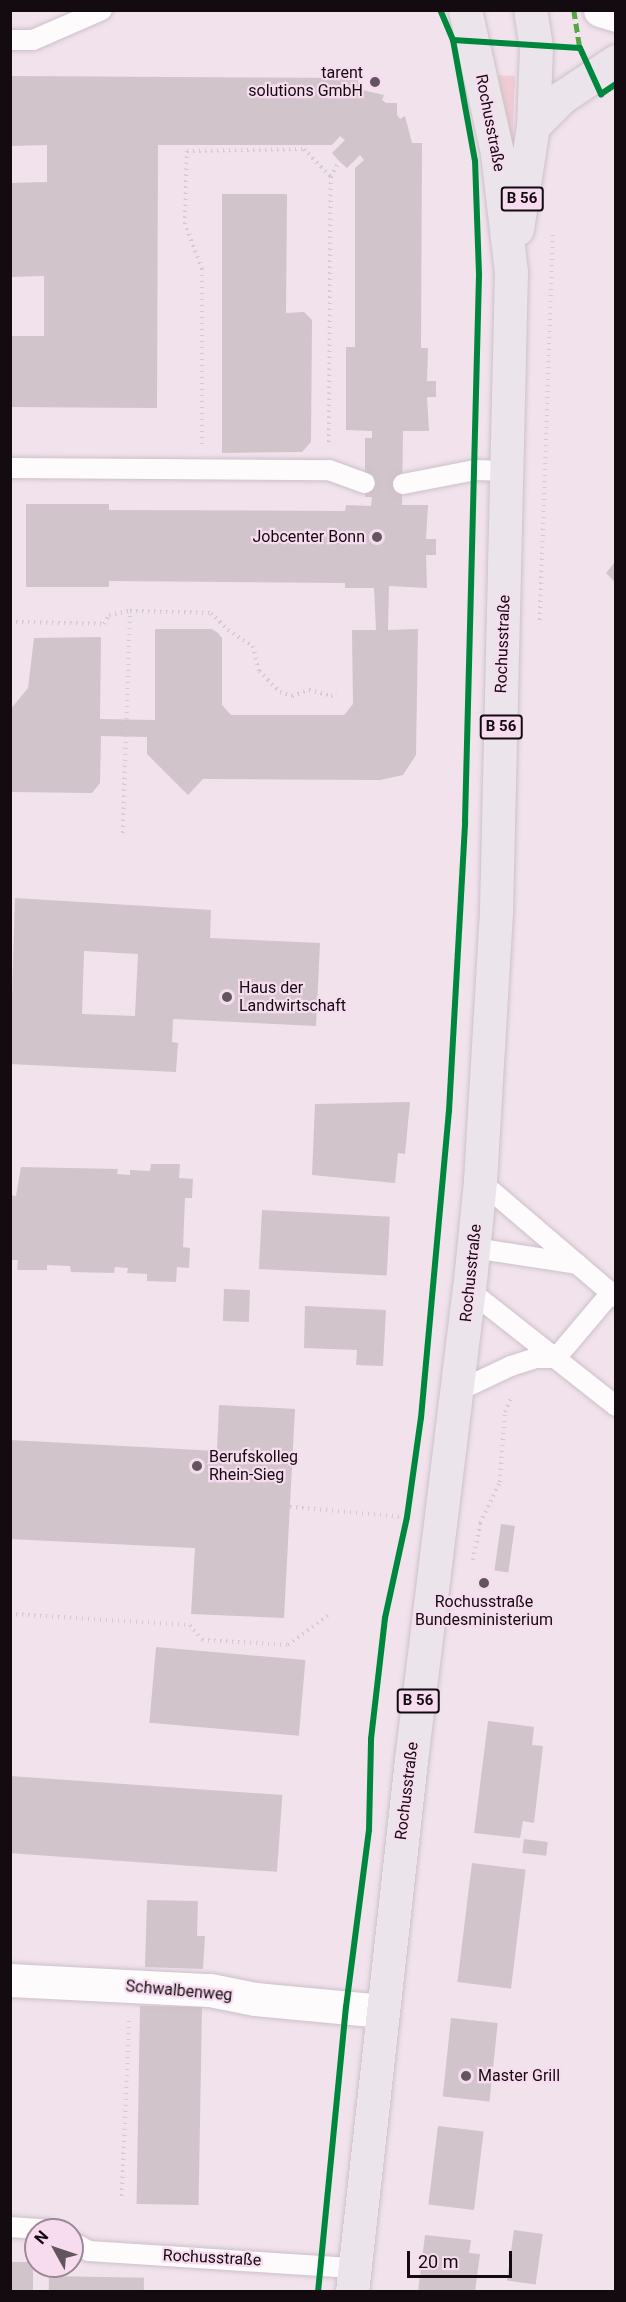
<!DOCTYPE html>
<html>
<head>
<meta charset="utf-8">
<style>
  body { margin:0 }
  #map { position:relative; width:626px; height:2302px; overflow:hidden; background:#f1e2ec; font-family:Roboto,sans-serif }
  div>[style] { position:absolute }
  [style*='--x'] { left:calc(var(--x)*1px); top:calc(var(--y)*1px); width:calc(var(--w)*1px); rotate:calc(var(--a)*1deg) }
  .green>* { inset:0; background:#efcbd3 }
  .building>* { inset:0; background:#d1c4cb; transform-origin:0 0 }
  .path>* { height:4px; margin-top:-2px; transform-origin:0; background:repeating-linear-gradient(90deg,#d1cccf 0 1.5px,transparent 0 6px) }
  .roads { filter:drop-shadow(0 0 2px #cdc0c9) drop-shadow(0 0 2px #cdc0c9) }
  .service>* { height:20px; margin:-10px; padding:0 10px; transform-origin:10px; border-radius:10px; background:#fdfbfc }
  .minor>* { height:33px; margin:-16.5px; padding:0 16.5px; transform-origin:16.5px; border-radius:16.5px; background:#fdfbfc }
  .secondary>* { height:33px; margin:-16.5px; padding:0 16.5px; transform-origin:16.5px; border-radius:16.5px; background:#fdfbfc }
  .primary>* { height:33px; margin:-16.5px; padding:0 16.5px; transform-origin:16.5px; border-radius:16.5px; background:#ebe5eb }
  .quiet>* { height:4.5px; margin-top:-2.25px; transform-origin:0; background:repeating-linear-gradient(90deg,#51a842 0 9px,transparent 0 13.5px) }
  .cycleway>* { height:6px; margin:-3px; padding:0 3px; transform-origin:3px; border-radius:3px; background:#00873e }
  .dots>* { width:16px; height:16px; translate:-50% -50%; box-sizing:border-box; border:3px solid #f7dcef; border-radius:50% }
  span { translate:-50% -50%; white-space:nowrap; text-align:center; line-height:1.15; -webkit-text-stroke:4.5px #f7dcef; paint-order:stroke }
  .shield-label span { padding:2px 4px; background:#f7dcef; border:2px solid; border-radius:4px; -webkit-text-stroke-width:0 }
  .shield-label { font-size:15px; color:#140b11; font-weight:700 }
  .poi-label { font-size:16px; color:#140b11 }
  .right { translate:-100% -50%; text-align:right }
  .left { translate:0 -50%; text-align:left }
  .street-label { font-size:16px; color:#140b11 }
  .frame { position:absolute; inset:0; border:12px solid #140b11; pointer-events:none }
  .north { position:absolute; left:24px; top:2218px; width:60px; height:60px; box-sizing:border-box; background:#f7dcef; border:2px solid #9c8896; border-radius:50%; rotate:310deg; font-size:16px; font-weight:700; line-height:24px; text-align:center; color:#140b11 }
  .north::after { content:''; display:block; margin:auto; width:21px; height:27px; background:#61565e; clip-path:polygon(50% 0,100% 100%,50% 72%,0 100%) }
  .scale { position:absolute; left:407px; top:2251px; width:105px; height:27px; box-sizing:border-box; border:3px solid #140b11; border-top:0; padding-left:8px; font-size:18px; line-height:21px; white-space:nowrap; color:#140b11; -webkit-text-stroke:4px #f7dcef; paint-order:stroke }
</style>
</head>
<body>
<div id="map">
  <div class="green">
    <i style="clip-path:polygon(489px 75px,515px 76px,512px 149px)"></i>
  </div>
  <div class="building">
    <i style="clip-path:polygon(10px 76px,358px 78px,358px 89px,384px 95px,382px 100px,386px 103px,397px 103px,397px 115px,400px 119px,405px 116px,412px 143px,422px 143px,421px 348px,428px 348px,427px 381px,436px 381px,436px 397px,427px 397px,429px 431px,403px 431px,402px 505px,428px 505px,426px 539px,436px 539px,436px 555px,426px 555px,427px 588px,389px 586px,388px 630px,418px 629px,416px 755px,403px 775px,380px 780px,203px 779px,188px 795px,147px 754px,147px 737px,101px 736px,100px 783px,92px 793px,10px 792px,10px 710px,28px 688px,34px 638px,101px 637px,100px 719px,155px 720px,155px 629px,212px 629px,218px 633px,222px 638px,222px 705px,231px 715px,344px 715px,353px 704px,352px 630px,376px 630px,374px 588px,345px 588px,345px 583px,109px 581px,109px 587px,26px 587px,26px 504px,109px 504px,109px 510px,345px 511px,346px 505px,371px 506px,372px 497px,365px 497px,365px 438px,372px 438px,372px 431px,346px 430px,346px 347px,355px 347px,355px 168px,364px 160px,360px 155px,347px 168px,339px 161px,332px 153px,345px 140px,340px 136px,332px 145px,158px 145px,157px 408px,10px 407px,10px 336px,44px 336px,44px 276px,10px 277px,10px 183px,47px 182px,47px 145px,10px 146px)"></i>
    <i style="clip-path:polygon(222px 194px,287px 194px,286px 313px,304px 312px,312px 320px,311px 442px,302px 452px,222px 453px)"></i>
    <i style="clip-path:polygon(615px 562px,615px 582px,606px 573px)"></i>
    <i style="clip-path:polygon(evenodd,15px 898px,211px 910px,210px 938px,320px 943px,316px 1026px,173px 1019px,172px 1042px,178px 1043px,176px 1072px,10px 1064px,15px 898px,84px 951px,138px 954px,135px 1016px,82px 1014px,84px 951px)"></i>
    <i style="clip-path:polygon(410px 1102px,405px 1154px,398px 1153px,395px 1183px,312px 1175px,315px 1104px)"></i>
    <i style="clip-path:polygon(151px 1164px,180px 1164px,179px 1178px,193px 1179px,192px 1198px,185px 1198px,183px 1247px,190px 1248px,189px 1268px,177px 1267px,176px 1282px,147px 1281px,147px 1274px,127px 1273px,128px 1268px,115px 1267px,114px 1273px,71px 1272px,70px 1266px,47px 1265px,47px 1270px,17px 1270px,18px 1260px,10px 1260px,10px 1195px,16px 1196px,21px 1167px,118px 1169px,117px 1174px,130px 1175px,130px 1170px,150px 1171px)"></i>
    <i style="left:262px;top:1210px;width:128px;height:59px;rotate:3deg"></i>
    <i style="left:224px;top:1289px;width:26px;height:32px;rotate:2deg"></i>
    <i style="clip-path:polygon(305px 1306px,386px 1310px,383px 1366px,356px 1365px,357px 1350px,304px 1348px)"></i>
    <i style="clip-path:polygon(219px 1405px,295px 1409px,284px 1618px,191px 1614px,195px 1548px,10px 1539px,10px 1440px,217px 1451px)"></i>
    <i style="left:501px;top:1524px;width:14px;height:47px;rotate:8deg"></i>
    <i style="left:156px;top:1647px;width:150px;height:76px;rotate:5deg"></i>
    <i style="clip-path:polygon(488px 1721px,534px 1727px,532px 1745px,543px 1746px,534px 1823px,523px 1821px,520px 1838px,474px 1833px)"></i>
    <i style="left:10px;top:1776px;width:273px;height:77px;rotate:4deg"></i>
    <i style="left:524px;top:1839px;width:24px;height:14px;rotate:7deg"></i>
    <i style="left:472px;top:1863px;width:54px;height:120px;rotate:7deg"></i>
    <i style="clip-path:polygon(147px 1900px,198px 1901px,197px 1936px,205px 1936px,203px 1969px,145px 1967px)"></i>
    <i style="left:140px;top:2006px;width:62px;height:198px;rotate:1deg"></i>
    <i style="left:451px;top:2018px;width:47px;height:79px;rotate:6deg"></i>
    <i style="left:438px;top:2126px;width:46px;height:79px;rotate:7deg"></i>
    <i style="left:514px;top:2230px;width:29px;height:51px;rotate:8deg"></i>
    <i style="clip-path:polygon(425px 2235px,471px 2240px,469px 2253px,480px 2254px,475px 2292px,418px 2292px)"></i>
    <i style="left:10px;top:2262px;width:23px;height:30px"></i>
    <i style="left:49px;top:2276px;width:95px;height:16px;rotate:1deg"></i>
  </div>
  <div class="path">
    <i style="--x:329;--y:442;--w:265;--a:-89.6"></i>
    <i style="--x:331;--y:177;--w:18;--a:-63"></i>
    <i style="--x:202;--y:444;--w:175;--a:-90"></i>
    <i style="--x:202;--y:269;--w:48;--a:-110.7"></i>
    <i style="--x:185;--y:224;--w:73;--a:-88.4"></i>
    <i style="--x:187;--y:151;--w:117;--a:-1"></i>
    <i style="--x:304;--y:149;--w:39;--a:46"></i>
    <i style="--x:540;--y:620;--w:386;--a:-88.1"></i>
    <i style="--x:10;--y:622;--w:94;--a:1.2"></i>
    <i style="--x:104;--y:624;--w:10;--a:-61"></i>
    <i style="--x:109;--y:615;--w:21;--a:-11"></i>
    <i style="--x:130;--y:611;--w:81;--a:1.4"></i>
    <i style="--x:211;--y:613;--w:24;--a:45"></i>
    <i style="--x:228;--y:630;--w:30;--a:33"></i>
    <i style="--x:253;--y:646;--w:26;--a:77"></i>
    <i style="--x:259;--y:671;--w:30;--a:45"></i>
    <i style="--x:280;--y:692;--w:13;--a:18"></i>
    <i style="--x:292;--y:696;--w:18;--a:-19"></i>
    <i style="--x:309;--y:690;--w:23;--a:15"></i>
    <i style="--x:331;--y:696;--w:6;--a:-18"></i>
    <i style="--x:123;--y:833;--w:222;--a:-88.2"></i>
    <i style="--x:290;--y:1507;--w:117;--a:4.9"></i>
    <i style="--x:473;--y:1560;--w:38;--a:-79"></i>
    <i style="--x:480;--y:1523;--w:46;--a:-64"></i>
    <i style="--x:500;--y:1482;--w:70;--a:-85.9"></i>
    <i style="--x:505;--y:1412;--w:16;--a:-68"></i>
    <i style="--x:10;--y:1614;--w:180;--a:3.5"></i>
    <i style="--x:190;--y:1625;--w:19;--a:51"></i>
    <i style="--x:202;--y:1640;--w:86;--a:3.3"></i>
    <i style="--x:288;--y:1645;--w:52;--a:-36.4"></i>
    <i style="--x:122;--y:2196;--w:176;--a:-87.7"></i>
  </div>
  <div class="roads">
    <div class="service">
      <i style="--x:10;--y:40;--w:23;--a:0"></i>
      <i style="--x:33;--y:40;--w:75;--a:-23.5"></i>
      <i style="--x:10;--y:468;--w:319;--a:0.4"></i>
      <i style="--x:329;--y:470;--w:38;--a:20"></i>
      <i style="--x:403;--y:484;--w:73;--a:-11"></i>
      <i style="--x:475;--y:470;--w:32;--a:2"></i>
      <i style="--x:480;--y:1181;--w:179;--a:40.5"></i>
      <i style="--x:474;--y:1248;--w:104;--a:8.8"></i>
      <i style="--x:469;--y:1290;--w:187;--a:38.3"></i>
      <i style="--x:458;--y:1391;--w:59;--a:-25.3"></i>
      <i style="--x:511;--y:1366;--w:26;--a:-18"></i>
      <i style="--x:536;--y:1358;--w:20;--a:0"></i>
      <i style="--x:556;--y:1358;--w:85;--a:-49.8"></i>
      <i style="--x:10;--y:2227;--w:39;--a:4"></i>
      <i style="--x:72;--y:2242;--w:19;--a:28"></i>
      <i style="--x:89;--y:2251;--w:267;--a:3.7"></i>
    </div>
    <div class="minor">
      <i style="--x:10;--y:1980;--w:200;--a:2.9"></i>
      <i style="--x:210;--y:1990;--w:46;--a:11.3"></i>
      <i style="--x:255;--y:1999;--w:128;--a:5.4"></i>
    </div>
    <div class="secondary">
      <i style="--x:600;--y:10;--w:17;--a:17"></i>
    </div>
    <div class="primary">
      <i style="--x:533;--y:126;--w:41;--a:-45"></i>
      <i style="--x:562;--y:97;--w:65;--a:-33.7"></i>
      <i style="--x:517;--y:229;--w:104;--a:-81.2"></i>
      <i style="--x:533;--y:126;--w:79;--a:-87.8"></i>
      <i style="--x:536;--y:47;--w:37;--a:-99"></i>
      <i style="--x:352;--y:2292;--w:535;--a:-83.67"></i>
      <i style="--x:411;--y:1760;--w:474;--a:-83"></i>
      <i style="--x:469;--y:1290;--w:110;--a:-84.2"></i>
      <i style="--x:480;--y:1181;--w:270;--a:-86.6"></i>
      <i style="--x:496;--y:911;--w:639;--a:-88.66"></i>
      <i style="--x:511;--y:272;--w:121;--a:-96.7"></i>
      <i style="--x:497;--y:152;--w:146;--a:-102.7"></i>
    </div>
  </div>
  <div class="quiet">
    <i style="--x:574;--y:10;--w:38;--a:81"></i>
  </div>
  <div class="cycleway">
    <i style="--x:453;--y:40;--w:127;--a:3.6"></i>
    <i style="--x:580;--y:48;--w:51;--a:65.5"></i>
    <i style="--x:601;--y:94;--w:18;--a:-34"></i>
    <i style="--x:318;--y:2292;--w:286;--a:-84.4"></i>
    <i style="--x:346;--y:2007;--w:178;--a:-82.6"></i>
    <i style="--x:369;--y:1830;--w:91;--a:-88.7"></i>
    <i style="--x:371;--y:1739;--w:122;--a:-83.4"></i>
    <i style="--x:385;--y:1618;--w:103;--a:-77.7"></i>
    <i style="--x:407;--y:1517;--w:100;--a:-82"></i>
    <i style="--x:421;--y:1418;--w:308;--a:-84.8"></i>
    <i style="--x:449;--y:1111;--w:290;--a:-86.8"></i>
    <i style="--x:465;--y:821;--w:547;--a:-88.53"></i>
    <i style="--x:479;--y:274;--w:113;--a:-92"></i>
    <i style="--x:475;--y:161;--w:123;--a:-100.3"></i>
    <i style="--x:453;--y:40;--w:33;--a:-113"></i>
  </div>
  <div class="dots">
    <i style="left:375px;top:82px;background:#61565e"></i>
    <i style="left:377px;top:537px;background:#61565e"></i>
    <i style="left:227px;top:997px;background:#61565e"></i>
    <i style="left:197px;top:1466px;background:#61565e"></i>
    <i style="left:484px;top:1583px;background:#61565e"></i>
    <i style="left:466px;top:2076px;background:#61565e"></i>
  </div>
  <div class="shield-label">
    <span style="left:522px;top:199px">B 56</span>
    <span style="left:501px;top:727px">B 56</span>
    <span style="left:418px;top:1701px">B 56</span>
  </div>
  <div class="poi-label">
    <span class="right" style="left:363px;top:82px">tarent<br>solutions GmbH</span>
    <span class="right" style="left:365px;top:537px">Jobcenter Bonn</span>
    <span class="left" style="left:239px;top:997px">Haus der<br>Landwirtschaft</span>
    <span class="left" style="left:209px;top:1466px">Berufskolleg<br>Rhein-Sieg</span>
    <span style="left:484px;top:1611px">Rochusstraße<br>Bundesministerium</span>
    <span class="left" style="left:478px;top:2076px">Master Grill</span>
  </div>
  <div class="street-label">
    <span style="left:490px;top:123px;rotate:79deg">Rochusstraße</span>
    <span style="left:503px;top:644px;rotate:-88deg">Rochusstraße</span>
    <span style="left:471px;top:1273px;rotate:-84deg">Rochusstraße</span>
    <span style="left:407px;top:1791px;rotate:-83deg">Rochusstraße</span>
    <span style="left:179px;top:1991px;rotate:5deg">Schwalbenweg</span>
    <span style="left:212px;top:2258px;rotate:3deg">Rochusstraße</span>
  </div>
  <div class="frame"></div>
  <div class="north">N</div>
  <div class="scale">20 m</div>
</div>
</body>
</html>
